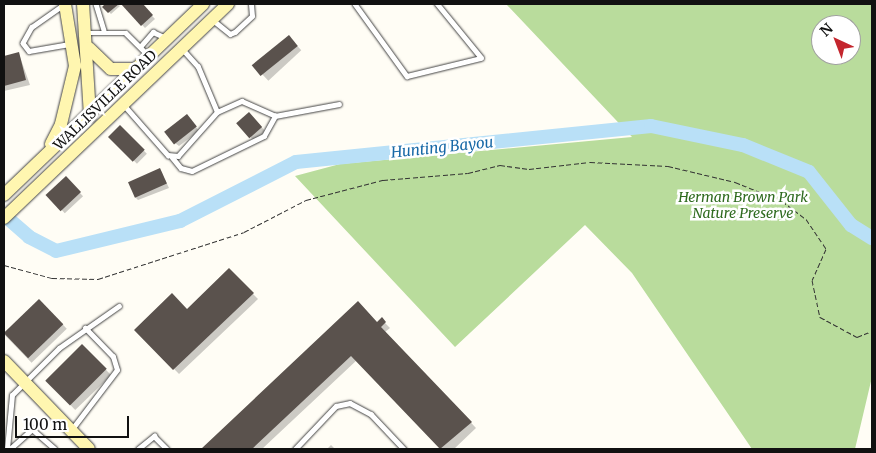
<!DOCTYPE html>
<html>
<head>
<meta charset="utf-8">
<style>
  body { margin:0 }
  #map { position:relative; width:876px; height:453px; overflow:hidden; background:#fffdf5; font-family:Merriweather,serif }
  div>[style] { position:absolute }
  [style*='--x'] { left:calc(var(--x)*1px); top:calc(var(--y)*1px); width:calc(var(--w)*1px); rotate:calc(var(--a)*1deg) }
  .forest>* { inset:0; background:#b9dc9c }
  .shadow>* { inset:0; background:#0003; transform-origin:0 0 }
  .river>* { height:14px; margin:-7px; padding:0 7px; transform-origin:7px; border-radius:7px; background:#b9e0f7 }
  .building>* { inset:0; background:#5a524d; transform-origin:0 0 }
  .path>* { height:1px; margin-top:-0.5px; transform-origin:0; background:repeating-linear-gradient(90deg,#333 0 5px,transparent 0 7.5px) }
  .roads { filter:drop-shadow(0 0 1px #444) drop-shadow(0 0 1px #444) }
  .lane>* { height:4.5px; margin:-2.25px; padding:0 2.25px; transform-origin:2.25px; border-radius:2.25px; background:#fff }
  .secondary>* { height:12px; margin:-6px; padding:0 6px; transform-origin:6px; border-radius:6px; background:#fff6b0 }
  span { translate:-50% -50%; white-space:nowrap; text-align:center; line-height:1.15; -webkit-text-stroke:5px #fff; paint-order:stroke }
  .street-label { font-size:14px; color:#111 }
  .park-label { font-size:14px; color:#2f6b1f; font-style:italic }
  .water-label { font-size:15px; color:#1768a6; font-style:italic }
  .frame { position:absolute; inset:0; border:5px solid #111; pointer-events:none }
  .north { position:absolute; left:811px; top:15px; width:50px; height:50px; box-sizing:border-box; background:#fff; border:1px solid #a0a0a0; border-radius:50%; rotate:317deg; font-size:14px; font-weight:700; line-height:20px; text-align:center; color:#111 }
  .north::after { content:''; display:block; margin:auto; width:18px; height:22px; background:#c4262e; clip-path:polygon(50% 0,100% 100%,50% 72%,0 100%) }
  .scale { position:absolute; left:15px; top:416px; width:114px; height:22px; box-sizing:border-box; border:2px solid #111; border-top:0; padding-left:6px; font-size:15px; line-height:18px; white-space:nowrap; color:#111; -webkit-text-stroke:4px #fff; paint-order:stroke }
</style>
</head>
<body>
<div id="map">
  <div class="forest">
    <i style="clip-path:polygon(evenodd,506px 4px,872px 4px,872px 377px,855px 449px,752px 449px,632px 273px,585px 225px,455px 347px,295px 176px,340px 164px,632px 137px,506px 4px,821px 25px,851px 25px,851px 55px,821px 55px,821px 25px)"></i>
  </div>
  <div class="shadow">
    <i style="clip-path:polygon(107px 4px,117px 4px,120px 6px,111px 14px,104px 7px)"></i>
    <i style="clip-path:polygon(128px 4px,141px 4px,155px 19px,145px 28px,125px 7px)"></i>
    <i style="left:289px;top:37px;width:18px;height:45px;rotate:47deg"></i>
    <i style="clip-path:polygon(19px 54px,30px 85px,4px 91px,4px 57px)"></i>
    <i style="clip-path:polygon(253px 117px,265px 131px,254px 141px,238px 123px)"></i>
    <i style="clip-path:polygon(190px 119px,199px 131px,179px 146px,175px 143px)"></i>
    <i style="left:120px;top:127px;width:38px;height:14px;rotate:45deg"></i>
    <i style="clip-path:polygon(160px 169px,169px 188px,138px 200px,134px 196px)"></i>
    <i style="left:66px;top:178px;width:25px;height:25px;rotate:47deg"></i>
    <i style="clip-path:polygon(229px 270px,258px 299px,179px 374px,136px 330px,187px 310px)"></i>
    <i style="left:39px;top:300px;width:40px;height:49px;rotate:46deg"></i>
    <i style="clip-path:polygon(358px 303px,377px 323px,382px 319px,386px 324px,390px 328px,385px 332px,476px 428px,454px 449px,441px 449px,357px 360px,262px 449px,203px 449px)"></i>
    <i style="left:82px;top:345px;width:42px;height:50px;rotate:46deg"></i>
    <i style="clip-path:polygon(331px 445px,335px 449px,327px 449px)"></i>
  </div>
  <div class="river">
    <i style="--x:4;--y:215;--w:33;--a:41"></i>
    <i style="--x:29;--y:237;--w:30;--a:27"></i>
    <i style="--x:56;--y:251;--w:128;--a:-13.6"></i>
    <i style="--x:180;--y:221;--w:130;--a:-27"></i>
    <i style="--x:296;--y:162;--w:357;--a:-5.8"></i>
    <i style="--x:651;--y:126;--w:94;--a:11.7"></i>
    <i style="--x:743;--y:145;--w:71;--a:22.2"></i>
    <i style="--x:809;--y:172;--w:68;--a:51.6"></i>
    <i style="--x:851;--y:225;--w:25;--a:32"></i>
  </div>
  <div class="building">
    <i style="clip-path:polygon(105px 4px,119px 4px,108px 13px,102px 7px)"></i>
    <i style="clip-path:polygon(121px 4px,143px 4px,153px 15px,141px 26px)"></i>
    <i style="left:289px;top:35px;width:14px;height:48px;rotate:51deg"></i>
    <i style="clip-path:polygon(19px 52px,26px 80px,4px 86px,4px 56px)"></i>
    <i style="left:249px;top:112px;width:20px;height:17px;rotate:49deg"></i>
    <i style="left:187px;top:114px;width:16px;height:29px;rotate:52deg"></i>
    <i style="left:120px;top:125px;width:35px;height:17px;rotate:45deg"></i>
    <i style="left:160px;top:168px;width:17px;height:35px;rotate:66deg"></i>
    <i style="left:66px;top:176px;width:22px;height:28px;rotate:47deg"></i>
    <i style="clip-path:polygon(229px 268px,254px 293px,173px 370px,134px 330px,172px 293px,187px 309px)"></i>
    <i style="left:39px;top:299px;width:35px;height:49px;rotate:46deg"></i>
    <i style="clip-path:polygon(358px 301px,377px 322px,382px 317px,386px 322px,381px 327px,472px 422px,440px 449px,351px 356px,252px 449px,201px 449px)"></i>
    <i style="left:82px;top:344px;width:35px;height:52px;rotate:45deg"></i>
  </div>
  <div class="path">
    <i style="--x:4;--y:265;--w:50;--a:15.2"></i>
    <i style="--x:52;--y:278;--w:46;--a:1.2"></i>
    <i style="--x:98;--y:279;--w:153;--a:-17.8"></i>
    <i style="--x:244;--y:232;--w:70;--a:-27.3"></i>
    <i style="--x:306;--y:200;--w:80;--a:-14.6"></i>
    <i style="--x:383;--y:180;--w:85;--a:-4.7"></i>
    <i style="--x:468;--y:173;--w:33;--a:-14"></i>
    <i style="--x:500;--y:165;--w:29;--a:8"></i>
    <i style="--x:529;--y:169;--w:61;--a:-6.5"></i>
    <i style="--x:590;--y:162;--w:78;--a:2.9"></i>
    <i style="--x:668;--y:166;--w:69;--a:13.4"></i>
    <i style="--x:735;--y:182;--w:51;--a:22"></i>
    <i style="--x:782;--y:201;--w:30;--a:37"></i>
    <i style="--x:806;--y:219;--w:36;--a:56"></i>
    <i style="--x:826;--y:249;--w:34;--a:114"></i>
    <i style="--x:812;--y:280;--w:38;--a:78"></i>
    <i style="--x:820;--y:317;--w:42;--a:28.4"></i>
    <i style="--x:857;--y:337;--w:16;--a:-22"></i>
  </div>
  <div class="roads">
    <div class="lane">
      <i style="--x:96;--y:4;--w:27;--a:73"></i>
      <i style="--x:355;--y:4;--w:89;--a:54.2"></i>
      <i style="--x:407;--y:76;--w:76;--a:-13.7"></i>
      <i style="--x:481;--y:58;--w:70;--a:-129.2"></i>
      <i style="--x:64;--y:5;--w:39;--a:145"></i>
      <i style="--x:32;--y:27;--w:18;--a:119"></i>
      <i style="--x:23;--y:43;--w:10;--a:53"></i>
      <i style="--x:29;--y:51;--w:42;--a:-9.7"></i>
      <i style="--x:213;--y:20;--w:22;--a:39"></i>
      <i style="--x:230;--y:34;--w:5;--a:-22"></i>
      <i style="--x:235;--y:32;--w:23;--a:-43"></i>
      <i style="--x:252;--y:16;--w:12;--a:-95"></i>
      <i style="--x:86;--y:33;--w:40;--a:0"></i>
      <i style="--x:126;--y:33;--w:31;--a:45"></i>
      <i style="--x:140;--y:47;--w:20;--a:-49"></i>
      <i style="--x:153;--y:32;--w:14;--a:25"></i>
      <i style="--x:124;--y:105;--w:67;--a:48.7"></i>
      <i style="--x:168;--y:155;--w:10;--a:6"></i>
      <i style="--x:178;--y:156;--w:59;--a:-48.4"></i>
      <i style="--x:217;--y:112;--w:49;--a:-112.9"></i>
      <i style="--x:198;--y:67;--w:24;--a:-132"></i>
      <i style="--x:217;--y:112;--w:27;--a:-24"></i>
      <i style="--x:242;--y:101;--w:36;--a:24"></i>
      <i style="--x:172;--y:157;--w:14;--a:51"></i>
      <i style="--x:181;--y:168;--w:11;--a:15"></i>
      <i style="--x:192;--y:171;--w:80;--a:-25.9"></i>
      <i style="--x:264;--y:136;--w:23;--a:-61"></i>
      <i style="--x:275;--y:116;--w:65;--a:-10.6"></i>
      <i style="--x:72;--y:429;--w:74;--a:-52.7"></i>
      <i style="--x:117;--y:370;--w:14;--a:-107"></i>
      <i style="--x:113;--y:357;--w:40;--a:-134"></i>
      <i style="--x:7;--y:449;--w:54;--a:-84.7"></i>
      <i style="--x:12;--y:395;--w:66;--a:-45"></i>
      <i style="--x:59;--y:348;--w:73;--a:-35"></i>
      <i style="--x:10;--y:449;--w:30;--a:-42"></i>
      <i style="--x:32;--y:429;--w:30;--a:41"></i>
      <i style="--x:138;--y:449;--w:21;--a:-39"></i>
      <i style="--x:154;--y:436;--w:18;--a:45"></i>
      <i style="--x:295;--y:449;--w:59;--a:-46.4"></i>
      <i style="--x:336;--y:406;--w:14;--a:-12"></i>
      <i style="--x:350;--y:403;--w:24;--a:28"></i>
      <i style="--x:371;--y:414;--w:48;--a:46.7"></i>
    </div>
    <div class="secondary">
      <i style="--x:83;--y:4;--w:112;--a:86.4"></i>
      <i style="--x:89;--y:48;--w:30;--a:44"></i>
      <i style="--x:111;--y:69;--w:24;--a:0"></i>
      <i style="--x:51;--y:144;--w:22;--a:-63"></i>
      <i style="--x:61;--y:124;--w:60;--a:-76.4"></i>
      <i style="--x:75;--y:66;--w:63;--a:-99.2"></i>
      <i style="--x:4;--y:195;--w:276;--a:-43.8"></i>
      <i style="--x:4;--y:218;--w:310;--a:-43.7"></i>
      <i style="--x:4;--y:361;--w:122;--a:46"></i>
    </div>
  </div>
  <div class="street-label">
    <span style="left:105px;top:100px;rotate:-44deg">WALLISVILLE ROAD</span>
  </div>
  <div class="park-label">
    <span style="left:743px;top:205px">Herman Brown Park<br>Nature Preserve</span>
  </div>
  <div class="water-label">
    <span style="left:442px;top:147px;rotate:-6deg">Hunting Bayou</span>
  </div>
  <div class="frame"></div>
  <div class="north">N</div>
  <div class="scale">100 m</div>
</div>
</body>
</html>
